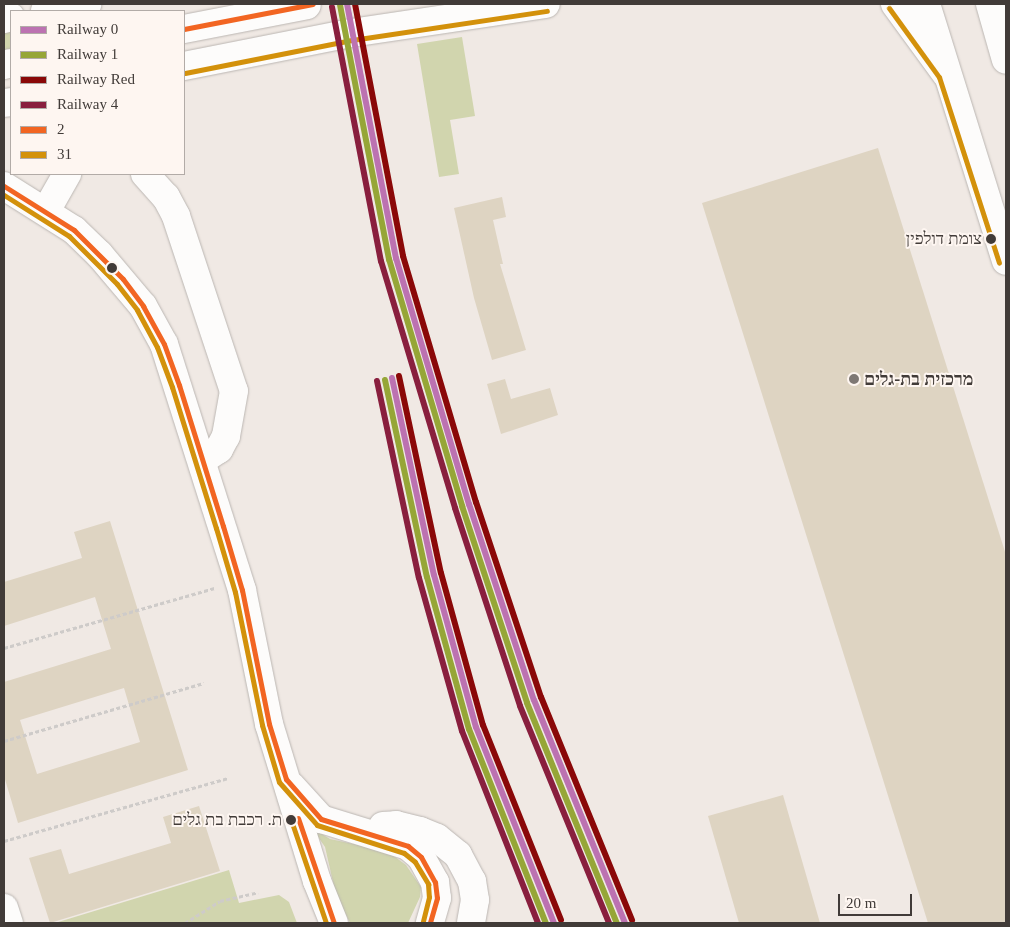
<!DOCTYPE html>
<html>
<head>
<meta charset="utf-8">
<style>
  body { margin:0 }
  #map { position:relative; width:1010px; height:927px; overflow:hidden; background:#f0e9e4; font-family:"Times New Roman",Heebo,serif }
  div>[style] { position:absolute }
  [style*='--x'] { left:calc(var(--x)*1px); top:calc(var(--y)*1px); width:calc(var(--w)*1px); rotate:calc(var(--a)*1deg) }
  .green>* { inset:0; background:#d1d5ae }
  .building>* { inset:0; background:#ded4c2 }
  .path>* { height:3px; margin-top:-1.5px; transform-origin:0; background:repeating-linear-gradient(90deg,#cecbc9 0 4px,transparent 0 6.5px) }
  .roads { filter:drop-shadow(0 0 1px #bbb6b2) drop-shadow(0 0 1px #bbb6b2) }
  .minor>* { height:28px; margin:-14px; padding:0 14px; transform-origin:14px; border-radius:14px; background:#fdfcfb }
  .highway>* { height:28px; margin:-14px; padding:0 14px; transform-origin:14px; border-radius:14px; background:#fdfcfb }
  .bus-1>* { height:5px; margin:-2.5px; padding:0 2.5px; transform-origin:2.5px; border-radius:2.5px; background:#f26522 }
  .bus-2>* { height:5px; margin:-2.5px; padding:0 2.5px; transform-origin:2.5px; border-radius:2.5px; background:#d3910b }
  .rail-1>* { height:6px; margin:-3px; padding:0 3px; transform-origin:3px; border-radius:3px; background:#bc72b1 }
  .rail-2>* { height:6px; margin:-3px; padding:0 3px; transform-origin:3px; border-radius:3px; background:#96a637 }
  .rail-3>* { height:6px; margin:-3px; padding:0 3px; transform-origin:3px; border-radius:3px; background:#8a0808 }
  .rail-4>* { height:6px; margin:-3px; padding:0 3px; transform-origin:3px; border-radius:3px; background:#891f3e }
  .dots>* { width:14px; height:14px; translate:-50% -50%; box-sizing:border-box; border:2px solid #fef6f1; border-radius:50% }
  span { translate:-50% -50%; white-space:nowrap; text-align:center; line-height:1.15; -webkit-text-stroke:4px #fef6f1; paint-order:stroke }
  .bus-label { font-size:17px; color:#413b38 }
  .right { translate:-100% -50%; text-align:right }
  .poi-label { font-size:18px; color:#413b38; font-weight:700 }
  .left { translate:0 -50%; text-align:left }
  .frame { position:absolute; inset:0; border:5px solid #413b38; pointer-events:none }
  .legend { position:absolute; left:10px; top:10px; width:175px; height:165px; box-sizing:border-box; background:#fef6f1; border:1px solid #b2aba7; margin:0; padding:6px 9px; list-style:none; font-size:15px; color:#413b38 }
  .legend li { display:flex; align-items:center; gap:10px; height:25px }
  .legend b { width:25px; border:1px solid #b2aba7 }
  .scale { position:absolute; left:838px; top:894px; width:74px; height:22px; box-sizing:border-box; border:2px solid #413b38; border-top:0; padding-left:6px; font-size:15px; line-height:18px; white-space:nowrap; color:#413b38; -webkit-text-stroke:4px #fef6f1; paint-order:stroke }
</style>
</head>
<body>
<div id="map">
  <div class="green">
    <i style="clip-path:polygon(11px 27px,11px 51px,4px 53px,4px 29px)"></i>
    <i style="clip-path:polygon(462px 37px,475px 116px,450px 120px,459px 174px,439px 177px,417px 44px)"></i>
    <i style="clip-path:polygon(312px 828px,330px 839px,387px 851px,406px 865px,421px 887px,420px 897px,408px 923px,350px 923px,336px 895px,325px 847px)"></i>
    <i style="clip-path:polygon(229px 870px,239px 903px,279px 895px,289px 902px,297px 923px,55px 923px)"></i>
  </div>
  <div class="building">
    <i style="clip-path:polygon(878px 148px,1006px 555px,1006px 923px,928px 923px,702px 203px)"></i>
    <i style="clip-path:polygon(502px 197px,506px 217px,493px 220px,503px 264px,500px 264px,526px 350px,492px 360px,474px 298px,454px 208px)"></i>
    <i style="clip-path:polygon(505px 379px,511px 399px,550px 388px,558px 415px,501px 434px,487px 384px)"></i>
    <i style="clip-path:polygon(evenodd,110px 521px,188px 770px,18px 823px,4px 776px,4px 682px,111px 649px,95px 597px,4px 626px,4px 582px,82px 558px,74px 532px,110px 521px,124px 688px,140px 742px,37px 774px,20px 720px,124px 688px)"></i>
    <i style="clip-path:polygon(783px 795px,820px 923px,739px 923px,708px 816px)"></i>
    <i style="clip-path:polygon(199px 806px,220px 871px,50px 923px,29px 858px,61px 849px,69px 874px,171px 843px,163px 817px)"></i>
  </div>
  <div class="path">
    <i style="--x:4;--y:648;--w:219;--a:-15.9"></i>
    <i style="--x:4;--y:741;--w:208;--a:-16.2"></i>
    <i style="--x:4;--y:841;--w:233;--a:-15.7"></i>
    <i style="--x:185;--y:923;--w:41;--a:-32.2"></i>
    <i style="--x:220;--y:901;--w:39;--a:-13"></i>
  </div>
  <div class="roads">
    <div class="minor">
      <i style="--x:895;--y:4;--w:87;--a:53.9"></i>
      <i style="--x:45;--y:11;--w:43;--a:-9.5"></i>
      <i style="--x:4;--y:19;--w:7;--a:-16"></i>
      <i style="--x:184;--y:29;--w:125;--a:-11"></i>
      <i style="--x:4;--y:65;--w:7;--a:-16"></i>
      <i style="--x:184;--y:66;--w:170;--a:-11.2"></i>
      <i style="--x:351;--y:33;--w:197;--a:-8.5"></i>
      <i style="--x:4;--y:103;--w:7;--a:-8"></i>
      <i style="--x:145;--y:174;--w:31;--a:48"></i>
      <i style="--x:166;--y:197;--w:21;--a:62"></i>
      <i style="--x:176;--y:216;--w:184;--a:71.7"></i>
      <i style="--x:234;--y:391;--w:46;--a:100.1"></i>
      <i style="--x:226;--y:436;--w:15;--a:118"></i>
      <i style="--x:219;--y:449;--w:20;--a:147"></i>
      <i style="--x:4;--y:186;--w:83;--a:32.2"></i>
      <i style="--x:74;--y:230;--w:35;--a:44"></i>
      <i style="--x:99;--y:254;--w:68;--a:49.8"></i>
      <i style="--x:143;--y:306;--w:43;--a:61.1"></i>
      <i style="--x:164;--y:344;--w:258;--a:72.4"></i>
      <i style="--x:242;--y:590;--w:137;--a:78.6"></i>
      <i style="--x:269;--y:724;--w:164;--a:73"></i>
      <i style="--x:317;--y:881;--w:45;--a:68"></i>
      <i style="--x:46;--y:211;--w:43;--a:-60.4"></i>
      <i style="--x:291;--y:786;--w:45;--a:47.7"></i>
      <i style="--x:321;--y:819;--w:91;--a:17.2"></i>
      <i style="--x:408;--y:846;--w:17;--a:40"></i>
      <i style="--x:421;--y:857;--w:29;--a:61"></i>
      <i style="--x:435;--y:882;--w:16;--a:83"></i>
      <i style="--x:437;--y:898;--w:26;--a:106"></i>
      <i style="--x:383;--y:826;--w:13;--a:-4"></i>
      <i style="--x:396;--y:825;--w:25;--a:14"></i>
      <i style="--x:420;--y:831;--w:18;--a:22"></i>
      <i style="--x:437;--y:838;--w:27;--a:39"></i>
      <i style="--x:458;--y:855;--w:30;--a:62"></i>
      <i style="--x:472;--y:881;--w:19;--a:81"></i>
      <i style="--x:475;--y:900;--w:23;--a:100"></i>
      <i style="--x:4;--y:908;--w:16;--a:72"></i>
    </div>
    <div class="highway">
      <i style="--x:926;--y:4;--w:269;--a:72.7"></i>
      <i style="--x:990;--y:4;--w:58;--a:74.1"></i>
    </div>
  </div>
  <div class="bus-1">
    <i style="--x:184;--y:29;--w:131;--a:-11"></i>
    <i style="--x:4;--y:186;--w:83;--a:32.2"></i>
    <i style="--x:74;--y:230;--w:69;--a:45"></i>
    <i style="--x:123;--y:279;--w:34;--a:53"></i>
    <i style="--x:143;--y:306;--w:43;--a:61.1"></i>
    <i style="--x:164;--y:344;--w:44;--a:69.9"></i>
    <i style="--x:179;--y:385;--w:148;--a:72.7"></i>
    <i style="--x:223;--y:526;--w:67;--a:73.5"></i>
    <i style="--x:242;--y:590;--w:137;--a:78.6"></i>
    <i style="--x:269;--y:724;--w:58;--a:72.8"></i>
    <i style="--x:286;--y:779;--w:53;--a:48.8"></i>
    <i style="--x:321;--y:819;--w:91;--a:17.2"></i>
    <i style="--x:408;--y:846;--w:17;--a:40"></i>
    <i style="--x:421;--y:857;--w:29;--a:61"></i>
    <i style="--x:435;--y:882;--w:16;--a:83"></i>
    <i style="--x:437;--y:898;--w:26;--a:106"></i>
    <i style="--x:298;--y:818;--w:111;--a:71.1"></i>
  </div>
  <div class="bus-2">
    <i style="--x:889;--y:8;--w:85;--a:54.1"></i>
    <i style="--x:939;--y:77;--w:195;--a:72.1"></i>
    <i style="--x:185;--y:73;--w:170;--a:-11.2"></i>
    <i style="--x:352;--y:40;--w:197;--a:-8.5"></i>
    <i style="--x:4;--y:195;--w:77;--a:32.2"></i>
    <i style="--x:69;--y:236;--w:68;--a:45"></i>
    <i style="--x:117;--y:284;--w:33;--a:52"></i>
    <i style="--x:137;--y:310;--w:42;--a:61.6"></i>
    <i style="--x:157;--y:347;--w:43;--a:69.4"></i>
    <i style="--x:172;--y:387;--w:148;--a:72.7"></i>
    <i style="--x:216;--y:528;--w:67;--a:73.5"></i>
    <i style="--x:235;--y:592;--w:136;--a:78.5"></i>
    <i style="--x:262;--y:725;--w:59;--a:73.4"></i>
    <i style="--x:279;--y:782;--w:57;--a:48.5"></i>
    <i style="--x:317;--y:825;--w:91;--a:17.8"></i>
    <i style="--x:404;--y:853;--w:14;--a:39"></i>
    <i style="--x:415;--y:862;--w:26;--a:59"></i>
    <i style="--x:428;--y:884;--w:13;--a:86"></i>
    <i style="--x:429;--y:897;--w:25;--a:104"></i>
    <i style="--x:291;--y:820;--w:109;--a:71.2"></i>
  </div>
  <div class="rail-1">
    <i style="--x:347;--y:4;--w:259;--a:79.1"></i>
    <i style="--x:396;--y:258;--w:257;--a:73.5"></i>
    <i style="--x:469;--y:504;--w:206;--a:71.7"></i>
    <i style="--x:534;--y:700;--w:241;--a:67.8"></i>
    <i style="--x:392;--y:378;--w:201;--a:78"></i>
    <i style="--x:434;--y:575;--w:158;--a:74.6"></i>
    <i style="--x:476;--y:727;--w:211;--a:68.3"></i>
  </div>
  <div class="rail-2">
    <i style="--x:340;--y:5;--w:259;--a:79.1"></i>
    <i style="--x:389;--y:259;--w:258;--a:73.5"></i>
    <i style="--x:462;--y:506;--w:207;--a:71.7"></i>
    <i style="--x:527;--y:703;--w:238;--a:67.8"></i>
    <i style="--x:385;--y:380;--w:201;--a:78"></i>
    <i style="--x:427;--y:577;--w:158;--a:74.6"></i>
    <i style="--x:469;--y:729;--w:209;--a:68.4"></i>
  </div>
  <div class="rail-3">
    <i style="--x:355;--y:4;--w:257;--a:79.2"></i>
    <i style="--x:403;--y:256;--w:257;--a:73.5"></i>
    <i style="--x:476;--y:502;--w:206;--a:71.6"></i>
    <i style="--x:541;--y:697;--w:241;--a:67.8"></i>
    <i style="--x:399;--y:376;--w:201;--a:78"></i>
    <i style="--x:441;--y:573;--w:158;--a:74.6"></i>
    <i style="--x:483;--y:725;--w:210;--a:68.2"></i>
  </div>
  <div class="rail-4">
    <i style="--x:332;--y:7;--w:259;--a:79.1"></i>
    <i style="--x:381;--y:261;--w:258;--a:73.3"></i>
    <i style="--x:455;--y:508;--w:208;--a:71.8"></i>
    <i style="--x:520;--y:706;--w:235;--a:67.7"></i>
    <i style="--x:377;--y:381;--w:201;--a:78"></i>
    <i style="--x:419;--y:578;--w:159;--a:74.3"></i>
    <i style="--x:462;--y:731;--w:206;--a:68.4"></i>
  </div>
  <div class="dots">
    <i style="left:991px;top:239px;background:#413b38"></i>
    <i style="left:112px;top:268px;background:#413b38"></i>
    <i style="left:854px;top:379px;background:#7e7874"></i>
    <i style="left:291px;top:820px;background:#413b38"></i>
  </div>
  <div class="bus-label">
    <span class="right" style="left:982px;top:239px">צומת דולפין</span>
    <span class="right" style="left:282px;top:820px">ת. רכבת בת גלים</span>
  </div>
  <div class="poi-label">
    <span class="left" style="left:864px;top:379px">מרכזית בת-גלים</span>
  </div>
  <div class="frame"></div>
  <ul class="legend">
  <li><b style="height:6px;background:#bc72b1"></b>Railway 0</li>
  <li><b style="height:6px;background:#96a637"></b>Railway 1</li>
  <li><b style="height:6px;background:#8a0808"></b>Railway Red</li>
  <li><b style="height:6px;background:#891f3e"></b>Railway 4</li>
  <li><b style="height:6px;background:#f26522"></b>2</li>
  <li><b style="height:6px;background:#d3910b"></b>31</li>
  </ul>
  <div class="scale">20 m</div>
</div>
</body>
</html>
